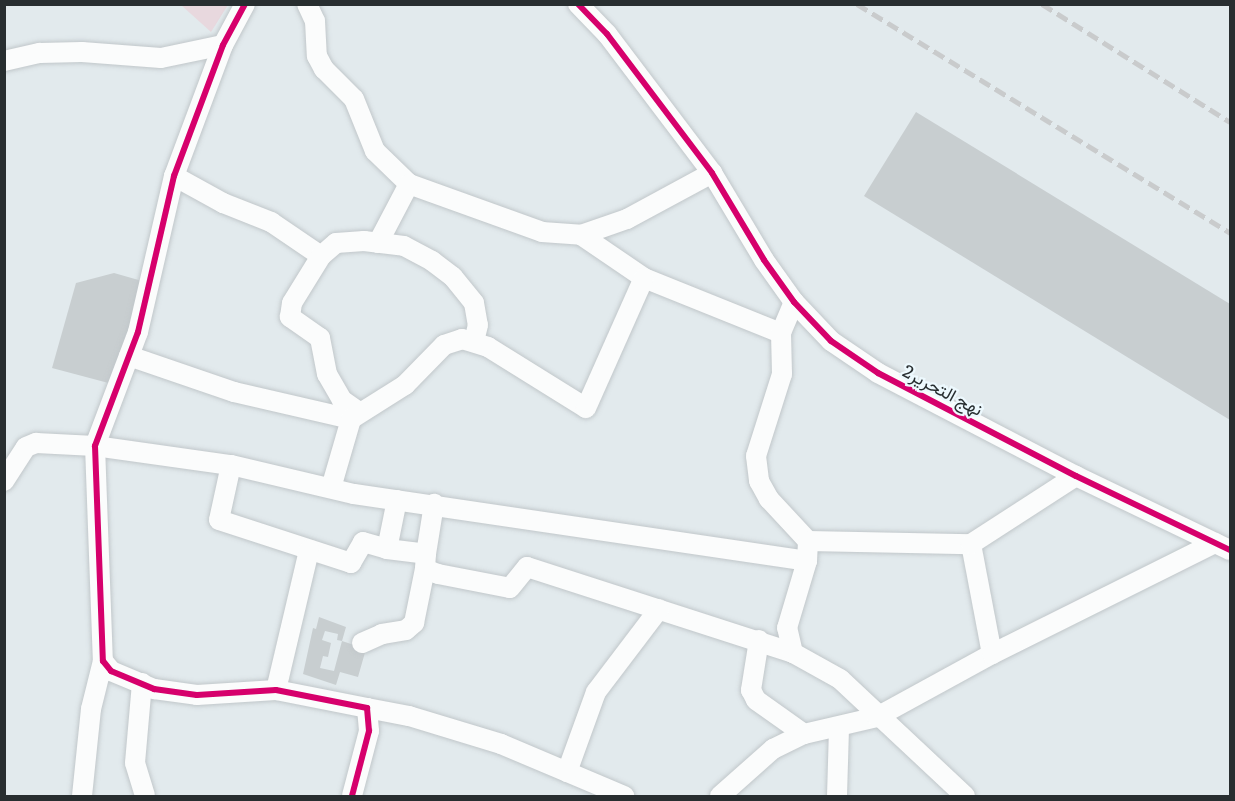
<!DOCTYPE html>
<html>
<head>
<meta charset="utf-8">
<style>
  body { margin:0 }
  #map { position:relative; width:1235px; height:801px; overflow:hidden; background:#e2eaed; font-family:Literata,Vazirmatn,serif }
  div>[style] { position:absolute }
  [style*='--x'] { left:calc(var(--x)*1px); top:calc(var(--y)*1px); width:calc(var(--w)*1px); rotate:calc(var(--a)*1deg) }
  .green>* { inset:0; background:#e8d8de }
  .building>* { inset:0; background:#c8ced0 }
  .roads { filter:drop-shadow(0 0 2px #c1c7ca) drop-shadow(0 0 2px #c1c7ca) }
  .street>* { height:20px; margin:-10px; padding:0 10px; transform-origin:10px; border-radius:10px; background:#fbfcfc }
  .rail>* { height:4.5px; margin-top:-2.25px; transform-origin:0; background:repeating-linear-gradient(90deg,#c9cbcc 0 12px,transparent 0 18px) }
  .cycleway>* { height:6px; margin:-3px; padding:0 3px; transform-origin:3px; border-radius:3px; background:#d6006c }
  span { translate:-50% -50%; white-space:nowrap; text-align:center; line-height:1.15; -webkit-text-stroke:4.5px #edf9fe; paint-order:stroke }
  .street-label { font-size:18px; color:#282e30 }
  .frame { position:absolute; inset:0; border:6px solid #282e30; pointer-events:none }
</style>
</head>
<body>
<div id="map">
  <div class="green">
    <i style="clip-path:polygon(181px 5px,228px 5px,211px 32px)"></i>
  </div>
  <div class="building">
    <i style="clip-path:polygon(916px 112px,1230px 304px,1230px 420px,864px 196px)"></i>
    <i style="clip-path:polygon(114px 273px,142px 281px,116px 385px,52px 368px,76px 283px)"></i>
    <i style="clip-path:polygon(319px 617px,346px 627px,342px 641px,337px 640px,338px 634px,325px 631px,322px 640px,331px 643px,328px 657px,323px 656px,320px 668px,334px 671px,342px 641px,366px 649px,358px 677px,340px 672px,336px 685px,303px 674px,313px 628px,316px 629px)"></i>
  </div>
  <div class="roads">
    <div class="street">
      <i style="--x:245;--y:4;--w:47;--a:118.2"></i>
      <i style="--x:223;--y:45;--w:140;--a:110.5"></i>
      <i style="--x:174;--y:176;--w:160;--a:103"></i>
      <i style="--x:138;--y:332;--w:122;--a:110.7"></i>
      <i style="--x:95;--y:446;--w:215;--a:87.9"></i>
      <i style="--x:103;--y:661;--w:13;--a:51"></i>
      <i style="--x:111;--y:671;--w:47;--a:22.7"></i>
      <i style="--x:154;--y:689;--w:43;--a:7.9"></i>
      <i style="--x:197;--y:695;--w:79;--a:-3.6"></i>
      <i style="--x:276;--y:690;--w:93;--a:11.2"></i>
      <i style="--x:367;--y:708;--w:23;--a:85"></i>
      <i style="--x:369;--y:731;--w:67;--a:104.7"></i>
      <i style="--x:307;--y:4;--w:19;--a:65"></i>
      <i style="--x:315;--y:21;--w:35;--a:87"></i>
      <i style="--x:317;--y:56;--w:15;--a:62"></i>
      <i style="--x:324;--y:69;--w:42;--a:45"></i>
      <i style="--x:354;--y:99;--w:56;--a:68"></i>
      <i style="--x:375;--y:151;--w:47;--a:44.1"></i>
      <i style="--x:409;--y:184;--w:141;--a:19.8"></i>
      <i style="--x:542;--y:232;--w:39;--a:4"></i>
      <i style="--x:581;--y:235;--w:76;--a:34.3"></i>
      <i style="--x:644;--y:278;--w:148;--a:21.9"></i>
      <i style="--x:578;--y:4;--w:42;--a:46"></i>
      <i style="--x:607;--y:34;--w:174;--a:52.9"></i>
      <i style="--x:712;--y:173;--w:101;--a:59.1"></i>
      <i style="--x:764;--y:260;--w:52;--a:54.5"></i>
      <i style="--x:794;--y:302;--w:54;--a:46.5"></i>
      <i style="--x:831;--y:341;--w:57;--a:34.2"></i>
      <i style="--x:878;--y:373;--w:223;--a:27.5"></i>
      <i style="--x:1076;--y:476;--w:171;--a:25.7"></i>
      <i style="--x:4;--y:61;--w:37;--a:-13"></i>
      <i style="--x:40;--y:53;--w:42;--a:-1.4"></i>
      <i style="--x:82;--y:52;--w:79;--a:4.3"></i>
      <i style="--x:161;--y:58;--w:63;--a:-11.8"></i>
      <i style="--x:174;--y:176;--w:56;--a:28.9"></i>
      <i style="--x:223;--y:203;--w:52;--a:21.6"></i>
      <i style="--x:271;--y:222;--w:60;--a:34.2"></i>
      <i style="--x:581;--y:235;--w:49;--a:-19.2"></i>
      <i style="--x:627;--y:219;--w:97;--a:-28.4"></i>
      <i style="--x:378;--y:243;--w:67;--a:-62.3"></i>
      <i style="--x:794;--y:302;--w:34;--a:113"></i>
      <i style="--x:781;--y:333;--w:41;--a:88.6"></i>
      <i style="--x:782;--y:374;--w:86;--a:107.6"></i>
      <i style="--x:756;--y:456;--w:25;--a:83"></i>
      <i style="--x:759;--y:481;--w:21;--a:61"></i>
      <i style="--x:769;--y:499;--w:57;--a:47.1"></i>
      <i style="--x:129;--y:356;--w:111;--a:18.9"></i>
      <i style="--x:234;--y:392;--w:120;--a:13"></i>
      <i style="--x:359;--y:412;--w:21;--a:-145"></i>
      <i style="--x:342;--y:400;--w:30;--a:-120"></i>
      <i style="--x:327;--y:374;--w:37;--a:-101"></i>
      <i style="--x:320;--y:338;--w:37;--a:-145"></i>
      <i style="--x:290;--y:317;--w:14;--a:-82"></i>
      <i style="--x:292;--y:303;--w:55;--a:-58.3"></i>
      <i style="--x:321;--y:256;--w:20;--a:-41"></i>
      <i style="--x:336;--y:243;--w:28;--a:-4"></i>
      <i style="--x:364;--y:241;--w:40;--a:7.1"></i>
      <i style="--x:404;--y:246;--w:32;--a:28"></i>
      <i style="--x:432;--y:261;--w:26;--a:37"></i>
      <i style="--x:453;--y:277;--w:33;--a:51"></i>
      <i style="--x:474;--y:303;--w:22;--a:80"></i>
      <i style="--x:478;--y:325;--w:16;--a:104"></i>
      <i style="--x:231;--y:465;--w:56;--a:102.3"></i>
      <i style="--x:219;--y:520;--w:139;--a:18"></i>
      <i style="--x:351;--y:563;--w:24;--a:-60"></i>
      <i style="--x:363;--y:542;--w:25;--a:16"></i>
      <i style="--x:387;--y:549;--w:50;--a:-78.5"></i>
      <i style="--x:4;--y:481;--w:40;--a:-57.1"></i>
      <i style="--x:26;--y:447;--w:11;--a:-22"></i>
      <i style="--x:36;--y:443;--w:59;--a:2.9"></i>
      <i style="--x:95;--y:446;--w:137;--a:8"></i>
      <i style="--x:231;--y:465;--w:126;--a:13.3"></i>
      <i style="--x:354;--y:494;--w:458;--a:8.4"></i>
      <i style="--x:331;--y:488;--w:72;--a:-73.8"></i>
      <i style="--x:351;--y:419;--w:64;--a:-32.2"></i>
      <i style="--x:405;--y:385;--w:56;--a:-45.7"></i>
      <i style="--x:444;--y:345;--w:19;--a:-18"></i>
      <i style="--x:462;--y:339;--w:27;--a:17"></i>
      <i style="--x:488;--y:347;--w:115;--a:31.9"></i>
      <i style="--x:586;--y:408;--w:142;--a:-66"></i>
      <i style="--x:971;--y:544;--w:112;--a:79.2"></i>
      <i style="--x:387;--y:549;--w:39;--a:7"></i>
      <i style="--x:426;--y:554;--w:51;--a:-80.9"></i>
      <i style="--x:426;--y:554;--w:15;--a:94"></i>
      <i style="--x:425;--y:569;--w:14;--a:21"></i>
      <i style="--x:438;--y:574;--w:73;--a:11"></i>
      <i style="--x:510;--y:588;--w:27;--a:-51"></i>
      <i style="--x:527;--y:567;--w:280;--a:17.9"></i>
      <i style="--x:759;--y:640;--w:51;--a:99.1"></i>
      <i style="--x:751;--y:690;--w:11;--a:63"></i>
      <i style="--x:756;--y:700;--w:59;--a:35.3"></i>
      <i style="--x:362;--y:643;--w:22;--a:-24"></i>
      <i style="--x:382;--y:634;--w:24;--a:-9"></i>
      <i style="--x:406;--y:630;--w:11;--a:-41"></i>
      <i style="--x:414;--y:623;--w:55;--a:-78.5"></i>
      <i style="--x:142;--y:683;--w:80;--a:95"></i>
      <i style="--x:135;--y:763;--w:34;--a:73"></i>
      <i style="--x:276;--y:690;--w:144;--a:-76.7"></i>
      <i style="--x:367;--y:708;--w:43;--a:10.8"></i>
      <i style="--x:409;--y:716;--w:96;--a:16.9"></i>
      <i style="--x:501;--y:744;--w:134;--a:22.9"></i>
      <i style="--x:567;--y:772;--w:85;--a:-70.1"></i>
      <i style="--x:596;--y:692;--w:104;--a:-52.8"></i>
      <i style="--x:82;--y:796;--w:87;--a:-84.1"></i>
      <i style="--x:91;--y:709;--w:49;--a:-76"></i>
      <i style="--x:720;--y:796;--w:71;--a:-41.6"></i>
      <i style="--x:773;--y:749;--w:34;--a:-26"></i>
      <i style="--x:804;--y:734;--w:75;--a:-13.1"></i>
      <i style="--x:877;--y:717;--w:131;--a:-28.7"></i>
      <i style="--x:992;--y:654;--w:249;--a:-26.5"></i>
      <i style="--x:837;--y:796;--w:69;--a:-88.3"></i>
      <i style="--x:965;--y:796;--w:171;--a:-136.9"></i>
      <i style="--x:840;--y:679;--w:54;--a:-151"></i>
      <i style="--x:793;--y:653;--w:26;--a:-103"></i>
      <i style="--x:787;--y:628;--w:70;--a:-73.4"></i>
      <i style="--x:807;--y:561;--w:20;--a:-87"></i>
      <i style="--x:808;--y:541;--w:163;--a:1.1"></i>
      <i style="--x:971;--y:544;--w:125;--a:-32.9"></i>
    </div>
  </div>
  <div class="rail">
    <i style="--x:857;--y:4;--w:438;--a:31.5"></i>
    <i style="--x:1042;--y:4;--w:222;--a:32.1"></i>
  </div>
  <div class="cycleway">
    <i style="--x:245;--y:4;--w:47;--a:118.2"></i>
    <i style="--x:223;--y:45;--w:140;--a:110.5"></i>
    <i style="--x:174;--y:176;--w:160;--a:103"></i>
    <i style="--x:138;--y:332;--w:122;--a:110.7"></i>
    <i style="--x:95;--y:446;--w:215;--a:87.9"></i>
    <i style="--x:103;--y:661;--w:13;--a:51"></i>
    <i style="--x:111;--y:671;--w:47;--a:22.7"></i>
    <i style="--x:154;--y:689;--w:43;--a:7.9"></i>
    <i style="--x:197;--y:695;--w:79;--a:-3.6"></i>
    <i style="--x:276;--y:690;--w:93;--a:11.2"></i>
    <i style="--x:367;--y:708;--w:23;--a:85"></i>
    <i style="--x:369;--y:731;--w:67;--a:104.7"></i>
    <i style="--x:578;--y:4;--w:42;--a:46"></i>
    <i style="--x:607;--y:34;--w:174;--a:52.9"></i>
    <i style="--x:712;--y:173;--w:101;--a:59.1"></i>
    <i style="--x:764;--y:260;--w:52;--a:54.5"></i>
    <i style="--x:794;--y:302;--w:54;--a:46.5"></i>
    <i style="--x:831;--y:341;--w:57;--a:34.2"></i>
    <i style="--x:878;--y:373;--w:223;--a:27.5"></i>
    <i style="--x:1076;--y:476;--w:171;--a:25.7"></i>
  </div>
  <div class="street-label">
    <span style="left:943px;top:390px;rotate:28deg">نهج التحرير2</span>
  </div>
  <div class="frame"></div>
</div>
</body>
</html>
